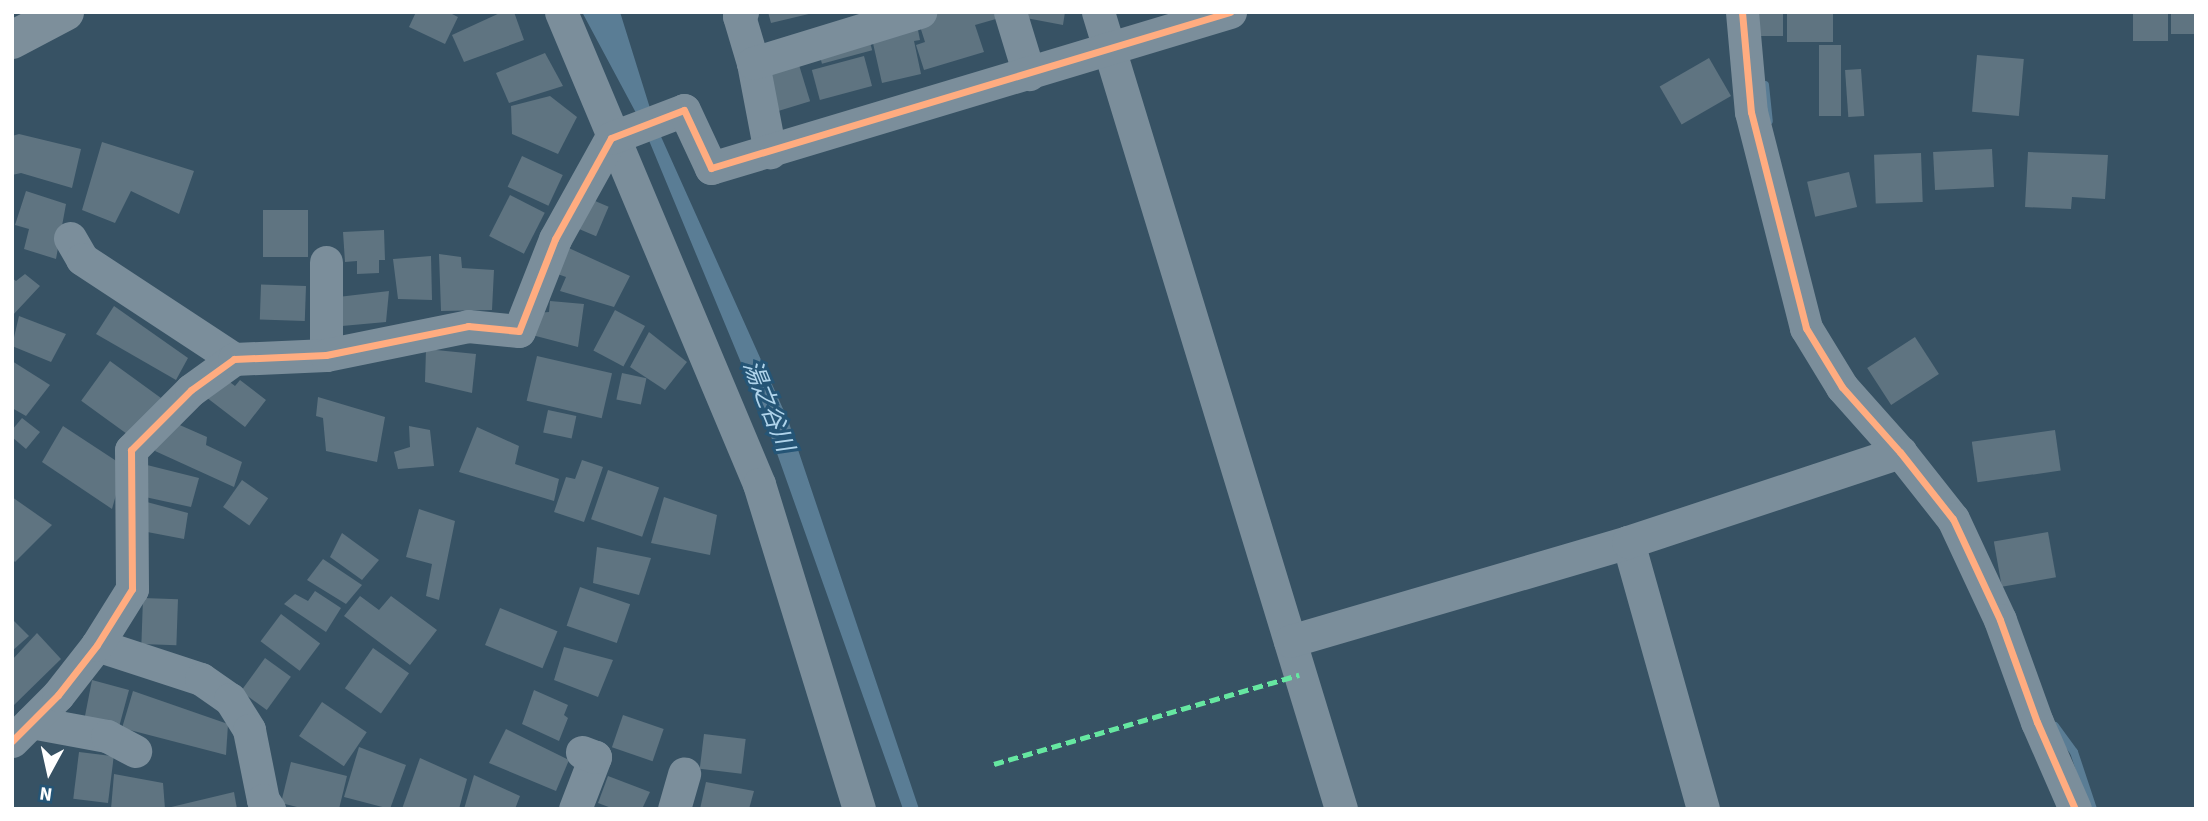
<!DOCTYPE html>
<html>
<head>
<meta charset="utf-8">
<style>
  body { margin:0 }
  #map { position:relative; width:2208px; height:821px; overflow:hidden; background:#375264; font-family:"Source Sans 3","Noto Sans JP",sans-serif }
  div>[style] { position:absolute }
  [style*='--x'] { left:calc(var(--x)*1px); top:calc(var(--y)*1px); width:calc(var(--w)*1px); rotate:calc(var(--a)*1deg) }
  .water>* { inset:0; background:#5a7d95 }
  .stream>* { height:8px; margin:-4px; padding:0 4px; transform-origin:4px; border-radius:4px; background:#5a7d95 }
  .building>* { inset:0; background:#5f7481; transform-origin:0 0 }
  .minor>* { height:33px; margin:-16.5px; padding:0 16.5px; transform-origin:16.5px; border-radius:16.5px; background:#7b8e9b }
  .highway>* { height:38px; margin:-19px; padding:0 19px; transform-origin:19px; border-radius:19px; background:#7d8f9b }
  .quiet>* { height:5px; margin-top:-2.5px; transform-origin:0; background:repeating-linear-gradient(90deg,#66e7a1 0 10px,transparent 0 15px) }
  .cycleway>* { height:7px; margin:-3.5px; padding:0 3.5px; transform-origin:3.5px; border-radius:3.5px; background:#ffac80 }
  span { translate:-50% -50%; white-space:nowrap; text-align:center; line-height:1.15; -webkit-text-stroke:6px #255576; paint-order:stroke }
  .water-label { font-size:24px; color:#b0d4eb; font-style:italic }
  .frame { position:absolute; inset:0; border:14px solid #fff; pointer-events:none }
  .north { position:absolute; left:14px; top:737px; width:70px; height:70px; -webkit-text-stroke:5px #255576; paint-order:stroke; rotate:188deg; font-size:19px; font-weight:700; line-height:28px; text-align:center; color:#fff }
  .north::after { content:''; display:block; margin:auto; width:24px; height:32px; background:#fff; clip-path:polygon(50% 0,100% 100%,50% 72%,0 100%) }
</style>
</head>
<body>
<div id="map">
  <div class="water">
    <i style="clip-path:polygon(582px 12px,620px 12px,654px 121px,788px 420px,919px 809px,903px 809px,768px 428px,643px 126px)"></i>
  </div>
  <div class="stream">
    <i style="--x:1765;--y:85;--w:36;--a:84"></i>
    <i style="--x:2055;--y:726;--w:32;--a:54"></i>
    <i style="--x:2074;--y:752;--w:60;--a:71.6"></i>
  </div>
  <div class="building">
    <i style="clip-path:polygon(416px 12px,448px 12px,458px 17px,445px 44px,409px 27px)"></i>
    <i style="clip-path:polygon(502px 12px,514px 12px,524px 40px,464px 62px,452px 35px)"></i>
    <i style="clip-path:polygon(768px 12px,813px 12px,813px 13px,771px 23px)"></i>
    <i style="clip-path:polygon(933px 12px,994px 12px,996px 19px,975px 25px,984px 52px,924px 70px,916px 45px,925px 42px,917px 17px)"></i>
    <i style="clip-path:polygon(1028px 12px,1065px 12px,1063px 25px,1026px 18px)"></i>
    <i style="left:1759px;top:12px;width:24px;height:24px"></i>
    <i style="left:1787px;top:12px;width:46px;height:30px"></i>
    <i style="left:2133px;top:12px;width:35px;height:29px"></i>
    <i style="left:2171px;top:12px;width:25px;height:22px"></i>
    <i style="clip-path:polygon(916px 20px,920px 40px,914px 41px,921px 74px,882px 83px,870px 30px)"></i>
    <i style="left:867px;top:31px;width:20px;height:52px;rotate:75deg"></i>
    <i style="left:1819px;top:45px;width:22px;height:71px"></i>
    <i style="clip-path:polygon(545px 53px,563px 86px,509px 103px,496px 73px)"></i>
    <i style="left:1977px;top:55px;width:47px;height:57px;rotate:5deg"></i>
    <i style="left:864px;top:56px;width:31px;height:54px;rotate:75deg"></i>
    <i style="left:1709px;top:58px;width:44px;height:57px;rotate:60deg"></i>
    <i style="left:799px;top:65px;width:38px;height:35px;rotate:73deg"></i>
    <i style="left:1861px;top:69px;width:47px;height:16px;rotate:86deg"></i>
    <i style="clip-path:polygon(550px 96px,577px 117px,558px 154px,512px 134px,511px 106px)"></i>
    <i style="clip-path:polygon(19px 134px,81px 149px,72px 188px,21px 173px,12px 175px,12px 136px)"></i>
    <i style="clip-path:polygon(102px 142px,194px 171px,179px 214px,131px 191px,115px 223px,82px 210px)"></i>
    <i style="left:1992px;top:149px;width:38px;height:59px;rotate:87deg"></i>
    <i style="clip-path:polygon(2028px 152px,2108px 155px,2105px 199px,2072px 197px,2071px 209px,2025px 207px)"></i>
    <i style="left:1921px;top:153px;width:49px;height:47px;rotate:88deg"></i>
    <i style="left:522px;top:156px;width:45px;height:34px;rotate:25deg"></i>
    <i style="left:1849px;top:172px;width:36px;height:43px;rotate:77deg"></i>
    <i style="clip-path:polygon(26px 191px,66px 204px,56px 259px,24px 249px,29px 229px,15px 225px)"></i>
    <i style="left:510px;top:195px;width:39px;height:46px;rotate:27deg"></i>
    <i style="left:581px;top:195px;width:30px;height:32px;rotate:23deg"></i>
    <i style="left:263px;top:210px;width:45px;height:47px"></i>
    <i style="clip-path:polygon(384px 230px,385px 260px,379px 260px,379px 273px,357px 274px,357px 261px,345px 262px,343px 232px)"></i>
    <i style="clip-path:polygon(560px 244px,630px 276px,614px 307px,560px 291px,566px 277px,549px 271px)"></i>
    <i style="clip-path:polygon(439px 254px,461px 257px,462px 268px,494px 270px,492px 310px,441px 311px)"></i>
    <i style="clip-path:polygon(431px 256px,432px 300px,398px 299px,393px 259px)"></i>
    <i style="clip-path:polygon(25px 274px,40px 286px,12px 316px,12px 278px,16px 281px)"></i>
    <i style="left:306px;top:286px;width:35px;height:45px;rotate:92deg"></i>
    <i style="clip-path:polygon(389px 291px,386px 322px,342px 326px,338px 297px)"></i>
    <i style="clip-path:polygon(550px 301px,584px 304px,578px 347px,532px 335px,536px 313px,549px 312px)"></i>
    <i style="clip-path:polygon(114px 306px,188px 358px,176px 380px,96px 334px)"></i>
    <i style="left:615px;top:310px;width:34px;height:46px;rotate:28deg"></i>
    <i style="clip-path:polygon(19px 316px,66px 334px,51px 362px,12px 346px)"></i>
    <i style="clip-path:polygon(649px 332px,687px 362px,665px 390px,630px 367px)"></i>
    <i style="left:1915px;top:337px;width:44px;height:57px;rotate:57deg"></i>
    <i style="clip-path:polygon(426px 349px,476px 354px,472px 393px,425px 382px)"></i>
    <i style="left:537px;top:356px;width:77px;height:46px;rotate:13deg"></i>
    <i style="clip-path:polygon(12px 361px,50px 385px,26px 416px,12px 408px)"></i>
    <i style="left:110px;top:361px;width:63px;height:49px;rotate:36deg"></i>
    <i style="clip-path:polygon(218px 373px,235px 386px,240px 380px,266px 400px,245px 427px,202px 394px)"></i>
    <i style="left:622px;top:373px;width:25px;height:27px;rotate:12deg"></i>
    <i style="clip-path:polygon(318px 397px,385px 417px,377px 462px,326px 451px,323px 418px,316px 416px)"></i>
    <i style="left:548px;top:410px;width:29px;height:23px;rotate:12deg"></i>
    <i style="clip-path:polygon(22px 418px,40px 432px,26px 449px,12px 437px,12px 430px)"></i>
    <i style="clip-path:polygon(166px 419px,207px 437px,206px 445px,242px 462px,234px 487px,155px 451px)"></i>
    <i style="clip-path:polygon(63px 426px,124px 466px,112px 509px,42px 462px)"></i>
    <i style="clip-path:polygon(409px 426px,430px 430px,434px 466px,398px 469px,394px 452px,410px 447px)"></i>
    <i style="clip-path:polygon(477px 427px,519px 446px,515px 464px,559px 479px,554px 501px,459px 472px)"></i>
    <i style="left:2055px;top:430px;width:41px;height:84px;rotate:82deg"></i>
    <i style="clip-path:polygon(582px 460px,603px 467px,584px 522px,554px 512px,566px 477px,575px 479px)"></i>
    <i style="clip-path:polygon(147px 465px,199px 478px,191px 507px,145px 497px)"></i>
    <i style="left:608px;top:470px;width:54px;height:52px;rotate:19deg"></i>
    <i style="left:242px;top:480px;width:32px;height:33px;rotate:35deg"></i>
    <i style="clip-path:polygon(12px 497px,52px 525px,15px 562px,12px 559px)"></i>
    <i style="clip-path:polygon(664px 497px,717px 515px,710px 555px,651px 543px)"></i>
    <i style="clip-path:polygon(143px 501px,188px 513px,184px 539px,142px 531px)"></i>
    <i style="clip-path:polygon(419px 509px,455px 521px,439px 600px,426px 596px,432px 564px,406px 557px)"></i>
    <i style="left:2048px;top:532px;width:46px;height:55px;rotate:80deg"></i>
    <i style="clip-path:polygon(342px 533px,379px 560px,362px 580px,330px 557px)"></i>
    <i style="clip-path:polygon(597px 547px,651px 558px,639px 595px,593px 583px)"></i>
    <i style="clip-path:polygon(323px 559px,362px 585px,346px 604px,307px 580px)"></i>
    <i style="left:580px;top:587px;width:53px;height:41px;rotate:19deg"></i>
    <i style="clip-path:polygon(315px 591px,341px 608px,326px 632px,284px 604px,295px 594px,308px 601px)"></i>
    <i style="clip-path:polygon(360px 596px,379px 610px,391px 596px,437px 630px,410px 665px,344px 616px)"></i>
    <i style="left:143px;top:598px;width:35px;height:46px;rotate:2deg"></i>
    <i style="left:500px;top:608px;width:62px;height:40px;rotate:22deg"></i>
    <i style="left:281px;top:614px;width:49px;height:34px;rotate:37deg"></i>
    <i style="clip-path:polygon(12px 619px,29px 636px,12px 651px)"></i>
    <i style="clip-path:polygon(37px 633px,61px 659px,12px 707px,12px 660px)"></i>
    <i style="clip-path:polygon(564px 647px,613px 660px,598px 697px,554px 680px)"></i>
    <i style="left:373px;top:648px;width:44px;height:49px;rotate:35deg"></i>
    <i style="left:265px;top:658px;width:32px;height:41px;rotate:36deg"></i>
    <i style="clip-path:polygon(92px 680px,129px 690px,119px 727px,84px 721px)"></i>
    <i style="clip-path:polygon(534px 690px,568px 705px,564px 715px,568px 718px,559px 741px,522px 724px)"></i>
    <i style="clip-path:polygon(133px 691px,228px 724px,226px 755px,122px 728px)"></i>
    <i style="left:322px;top:702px;width:54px;height:41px;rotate:34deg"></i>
    <i style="left:623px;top:715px;width:43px;height:34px;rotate:19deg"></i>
    <i style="clip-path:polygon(506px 729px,569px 760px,556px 791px,489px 763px)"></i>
    <i style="left:704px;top:734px;width:42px;height:35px;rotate:7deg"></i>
    <i style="clip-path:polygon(359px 747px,406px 765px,390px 809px,344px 797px)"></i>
    <i style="left:79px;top:752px;width:35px;height:47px;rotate:7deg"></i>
    <i style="clip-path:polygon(420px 758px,467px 779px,459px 809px,402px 809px)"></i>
    <i style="clip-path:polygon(291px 762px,347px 776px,339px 809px,305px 809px,281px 803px)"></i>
    <i style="clip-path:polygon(114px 774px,163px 783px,165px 809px,111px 809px)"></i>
    <i style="clip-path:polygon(474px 775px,520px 796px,515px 809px,464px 809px)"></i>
    <i style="clip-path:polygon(608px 776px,650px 792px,642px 809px,614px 809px,598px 803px)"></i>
    <i style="clip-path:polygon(706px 782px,754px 791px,749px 809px,700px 809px)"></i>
    <i style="clip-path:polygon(234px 792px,237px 809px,167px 809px,167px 808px)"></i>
  </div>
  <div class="minor">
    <i style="--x:561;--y:12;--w:512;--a:67.24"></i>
    <i style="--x:759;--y:484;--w:340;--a:72.9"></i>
    <i style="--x:742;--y:12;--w:5;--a:127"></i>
    <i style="--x:739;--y:16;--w:49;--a:73.4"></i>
    <i style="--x:753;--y:63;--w:91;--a:79.2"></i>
    <i style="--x:1010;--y:12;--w:65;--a:73"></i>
    <i style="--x:1098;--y:12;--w:833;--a:73.04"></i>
    <i style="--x:1742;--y:12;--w:100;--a:84.9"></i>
    <i style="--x:1751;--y:112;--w:223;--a:75.7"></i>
    <i style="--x:1806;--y:328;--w:69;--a:58.6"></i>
    <i style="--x:1842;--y:387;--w:87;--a:48.3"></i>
    <i style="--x:1900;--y:452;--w:85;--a:51.7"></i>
    <i style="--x:1953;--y:519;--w:111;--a:65"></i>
    <i style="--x:2000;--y:620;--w:109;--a:70.1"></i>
    <i style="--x:2037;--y:722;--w:95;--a:66.4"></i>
    <i style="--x:753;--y:63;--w:175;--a:-17"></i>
    <i style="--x:70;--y:238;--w:24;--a:60"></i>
    <i style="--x:82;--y:259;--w:182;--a:33.3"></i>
    <i style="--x:326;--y:355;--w:93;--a:-90"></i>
    <i style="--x:1628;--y:542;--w:277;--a:74.3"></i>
    <i style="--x:1290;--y:641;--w:352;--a:-16.3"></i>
    <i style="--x:1628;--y:542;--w:287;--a:-18.3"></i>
    <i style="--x:97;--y:645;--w:109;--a:18.1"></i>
    <i style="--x:201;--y:679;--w:35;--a:35"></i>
    <i style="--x:230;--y:699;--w:36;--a:58"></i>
    <i style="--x:249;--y:730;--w:71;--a:78.7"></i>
    <i style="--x:263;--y:800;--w:11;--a:56"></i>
    <i style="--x:31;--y:722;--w:77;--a:10.4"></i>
    <i style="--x:107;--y:736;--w:32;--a:28"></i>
    <i style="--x:12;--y:741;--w:65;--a:-45"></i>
    <i style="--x:58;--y:695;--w:63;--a:-52"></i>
    <i style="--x:97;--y:645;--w:66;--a:-58"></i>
    <i style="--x:132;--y:589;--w:139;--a:-90.4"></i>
    <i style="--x:131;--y:450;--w:85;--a:-45"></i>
    <i style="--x:191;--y:390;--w:53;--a:-35.8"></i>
    <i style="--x:234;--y:359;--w:92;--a:-2.5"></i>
    <i style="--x:326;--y:355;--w:145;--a:-11.5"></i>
    <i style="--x:468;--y:326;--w:51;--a:5.6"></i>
    <i style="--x:519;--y:331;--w:99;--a:-68.6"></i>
    <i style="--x:555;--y:239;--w:115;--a:-61"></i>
    <i style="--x:611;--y:138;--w:78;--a:-21"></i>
    <i style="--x:684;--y:110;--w:64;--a:65"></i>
    <i style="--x:711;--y:168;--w:542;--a:-16.73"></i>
    <i style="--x:575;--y:809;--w:56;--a:-69"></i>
    <i style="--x:595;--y:757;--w:14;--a:-159"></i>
    <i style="--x:674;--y:809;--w:37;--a:-74"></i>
  </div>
  <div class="highway">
    <i style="--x:12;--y:40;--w:60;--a:-27.8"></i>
  </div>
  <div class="quiet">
    <i style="--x:994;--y:764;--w:318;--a:-16.3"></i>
  </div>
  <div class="cycleway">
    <i style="--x:1742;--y:12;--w:100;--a:84.9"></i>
    <i style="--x:1751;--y:112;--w:223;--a:75.7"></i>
    <i style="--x:1806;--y:328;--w:69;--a:58.6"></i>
    <i style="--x:1842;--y:387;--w:87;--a:48.3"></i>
    <i style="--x:1900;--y:452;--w:85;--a:51.7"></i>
    <i style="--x:1953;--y:519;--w:111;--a:65"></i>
    <i style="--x:2000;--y:620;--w:109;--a:70.1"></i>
    <i style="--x:2037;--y:722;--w:95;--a:66.4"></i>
    <i style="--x:12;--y:741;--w:65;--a:-45"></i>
    <i style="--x:58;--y:695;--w:63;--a:-52"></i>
    <i style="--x:97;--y:645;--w:66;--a:-58"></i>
    <i style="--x:132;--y:589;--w:139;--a:-90.4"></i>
    <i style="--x:131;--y:450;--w:85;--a:-45"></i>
    <i style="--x:191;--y:390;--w:53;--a:-35.8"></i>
    <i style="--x:234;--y:359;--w:92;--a:-2.5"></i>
    <i style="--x:326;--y:355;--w:145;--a:-11.5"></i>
    <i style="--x:468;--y:326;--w:51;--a:5.6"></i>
    <i style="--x:519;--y:331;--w:99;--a:-68.6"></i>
    <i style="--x:555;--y:239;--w:115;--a:-61"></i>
    <i style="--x:611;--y:138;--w:78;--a:-21"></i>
    <i style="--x:684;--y:110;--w:64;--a:65"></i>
    <i style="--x:711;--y:168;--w:542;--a:-16.73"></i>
  </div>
  <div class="water-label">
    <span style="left:768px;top:406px;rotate:68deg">湯之谷川</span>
  </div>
  <div class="frame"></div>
  <div class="north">N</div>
</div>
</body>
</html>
